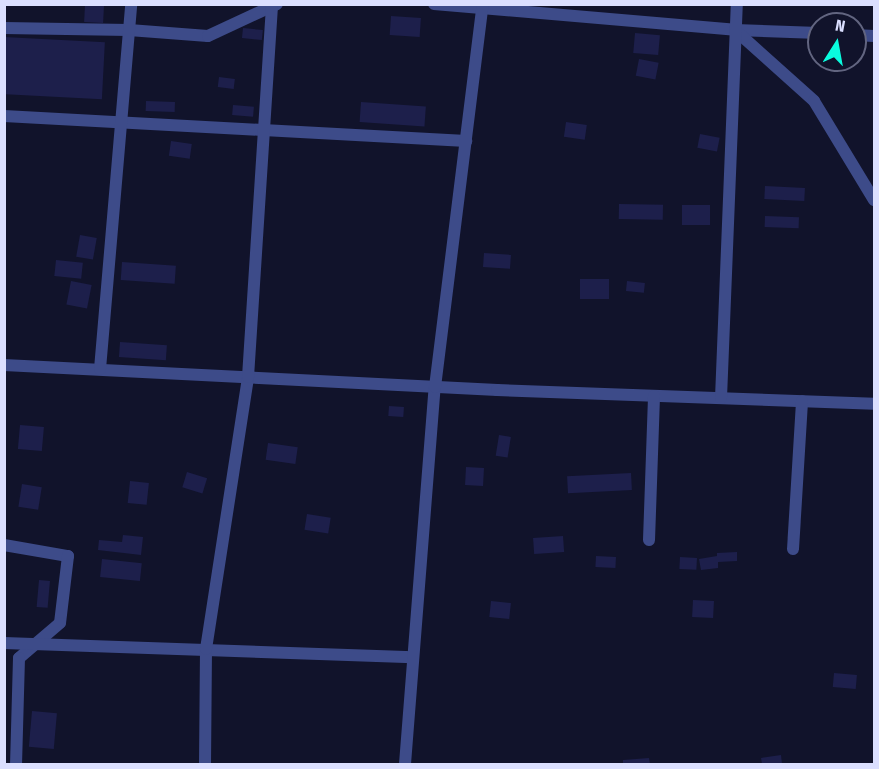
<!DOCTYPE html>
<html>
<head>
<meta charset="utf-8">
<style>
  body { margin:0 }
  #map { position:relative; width:879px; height:769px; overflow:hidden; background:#11132b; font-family:"Fira Sans Condensed",sans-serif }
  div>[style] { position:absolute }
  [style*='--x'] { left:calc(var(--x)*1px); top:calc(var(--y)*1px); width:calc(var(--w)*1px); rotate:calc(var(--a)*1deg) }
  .building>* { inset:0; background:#1d1f4b; transform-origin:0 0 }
  .street>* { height:12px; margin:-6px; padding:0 6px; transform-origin:6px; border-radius:6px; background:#3d4b89 }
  span { translate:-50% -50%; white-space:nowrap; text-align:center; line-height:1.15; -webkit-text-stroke:6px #11132b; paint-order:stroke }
  .frame { position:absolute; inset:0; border:6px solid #dbdfff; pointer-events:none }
  .north { position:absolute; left:807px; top:12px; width:60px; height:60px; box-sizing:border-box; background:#11132b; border:2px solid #626580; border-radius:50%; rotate:11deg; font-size:16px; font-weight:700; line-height:24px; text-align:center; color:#dbdfff }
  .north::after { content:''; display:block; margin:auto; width:21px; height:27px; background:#0afcde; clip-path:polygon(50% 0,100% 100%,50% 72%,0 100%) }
</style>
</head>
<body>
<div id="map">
  <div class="building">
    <i style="left:85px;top:5px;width:19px;height:17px;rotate:3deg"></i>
    <i style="left:391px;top:16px;width:30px;height:19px;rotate:4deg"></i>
    <i style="left:243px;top:28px;width:20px;height:10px;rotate:6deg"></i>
    <i style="left:635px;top:33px;width:25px;height:20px;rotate:5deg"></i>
    <i style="left:4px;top:37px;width:101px;height:57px;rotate:3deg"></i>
    <i style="left:639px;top:59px;width:20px;height:17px;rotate:11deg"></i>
    <i style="left:219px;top:77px;width:16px;height:10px;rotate:7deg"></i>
    <i style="left:146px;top:101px;width:29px;height:10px;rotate:2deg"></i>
    <i style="left:361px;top:102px;width:65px;height:20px;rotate:4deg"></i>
    <i style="left:233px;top:105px;width:21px;height:10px;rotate:5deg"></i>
    <i style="left:566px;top:122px;width:21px;height:15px;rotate:8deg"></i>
    <i style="left:700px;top:134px;width:20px;height:14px;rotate:11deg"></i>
    <i style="left:171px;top:141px;width:21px;height:15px;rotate:8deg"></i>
    <i style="left:765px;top:186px;width:40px;height:13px;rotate:3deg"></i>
    <i style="left:619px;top:204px;width:44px;height:15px;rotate:1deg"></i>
    <i style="left:682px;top:205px;width:28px;height:20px"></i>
    <i style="left:765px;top:216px;width:34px;height:11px;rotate:2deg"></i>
    <i style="left:80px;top:235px;width:17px;height:22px;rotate:10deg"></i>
    <i style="left:484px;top:253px;width:27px;height:14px;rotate:4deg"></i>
    <i style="left:56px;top:260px;width:27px;height:16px;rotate:6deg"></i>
    <i style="left:122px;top:262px;width:54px;height:18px;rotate:4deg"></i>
    <i style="left:580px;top:279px;width:29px;height:20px"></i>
    <i style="left:71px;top:281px;width:21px;height:24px;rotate:11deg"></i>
    <i style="left:627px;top:281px;width:18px;height:10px;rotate:6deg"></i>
    <i style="left:120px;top:342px;width:47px;height:15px;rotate:4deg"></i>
    <i style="left:389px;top:406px;width:15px;height:10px;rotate:4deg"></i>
    <i style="left:20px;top:425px;width:24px;height:24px;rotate:5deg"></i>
    <i style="left:499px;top:435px;width:12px;height:21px;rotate:9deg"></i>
    <i style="left:268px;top:443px;width:30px;height:17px;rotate:8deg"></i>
    <i style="left:466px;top:467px;width:18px;height:18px;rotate:3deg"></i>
    <i style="left:187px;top:472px;width:21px;height:16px;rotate:17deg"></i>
    <i style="left:631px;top:473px;width:17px;height:64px;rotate:87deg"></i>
    <i style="left:130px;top:481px;width:19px;height:22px;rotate:6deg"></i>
    <i style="left:22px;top:484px;width:20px;height:23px;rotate:9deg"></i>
    <i style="left:307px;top:514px;width:24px;height:16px;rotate:9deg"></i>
    <i style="clip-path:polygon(123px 535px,143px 537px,141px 555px,98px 550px,99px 540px,122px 542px)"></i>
    <i style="left:563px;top:536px;width:16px;height:30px;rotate:86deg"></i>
    <i style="clip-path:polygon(737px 552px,737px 561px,718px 562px,718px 568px,701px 570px,699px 559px,717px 556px,717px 553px)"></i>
    <i style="left:596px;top:556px;width:20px;height:11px;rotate:3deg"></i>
    <i style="left:680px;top:557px;width:17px;height:12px;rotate:3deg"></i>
    <i style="left:102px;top:559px;width:40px;height:18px;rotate:6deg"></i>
    <i style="left:39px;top:580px;width:11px;height:27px;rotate:5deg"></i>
    <i style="left:693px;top:600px;width:21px;height:17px;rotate:3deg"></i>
    <i style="left:491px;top:601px;width:20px;height:16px;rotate:6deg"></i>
    <i style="left:834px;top:673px;width:23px;height:14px;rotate:5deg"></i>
    <i style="left:32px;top:711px;width:25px;height:36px;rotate:5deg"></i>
    <i style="clip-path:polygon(781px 755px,782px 764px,762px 764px,761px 758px)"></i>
    <i style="clip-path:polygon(649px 758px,650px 764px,623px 764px,623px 760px)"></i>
  </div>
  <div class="street">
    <i style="--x:434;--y:4;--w:302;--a:4.9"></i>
    <i style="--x:735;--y:30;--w:84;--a:2"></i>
    <i style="--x:4;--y:28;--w:125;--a:0.9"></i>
    <i style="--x:129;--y:30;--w:79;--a:4.3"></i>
    <i style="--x:208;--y:36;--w:76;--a:-24.9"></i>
    <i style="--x:735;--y:30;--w:106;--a:41.9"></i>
    <i style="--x:814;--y:101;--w:116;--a:58.8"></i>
    <i style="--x:855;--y:35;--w:19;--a:3"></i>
    <i style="--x:4;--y:116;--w:463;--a:3.1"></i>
    <i style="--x:4;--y:365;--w:494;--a:2.9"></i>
    <i style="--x:497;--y:390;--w:377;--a:2.1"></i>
    <i style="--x:100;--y:369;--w:366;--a:-85.1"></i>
    <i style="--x:721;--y:398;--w:394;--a:-87.7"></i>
    <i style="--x:649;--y:540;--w:144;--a:-88"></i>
    <i style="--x:4;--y:545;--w:65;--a:9.8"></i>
    <i style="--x:68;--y:556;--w:67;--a:96.8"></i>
    <i style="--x:60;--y:623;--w:54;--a:139.5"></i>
    <i style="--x:19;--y:658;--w:106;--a:91.6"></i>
    <i style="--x:793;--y:549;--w:148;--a:-86.5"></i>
    <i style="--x:4;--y:643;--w:409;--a:2"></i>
    <i style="--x:205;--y:764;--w:115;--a:-89.5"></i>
    <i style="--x:206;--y:649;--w:275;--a:-81.2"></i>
    <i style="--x:248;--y:377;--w:374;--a:-86.3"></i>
    <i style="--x:405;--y:764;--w:378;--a:-85.5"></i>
    <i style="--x:435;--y:387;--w:386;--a:-82.9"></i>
  </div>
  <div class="frame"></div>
  <div class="north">N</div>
</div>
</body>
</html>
